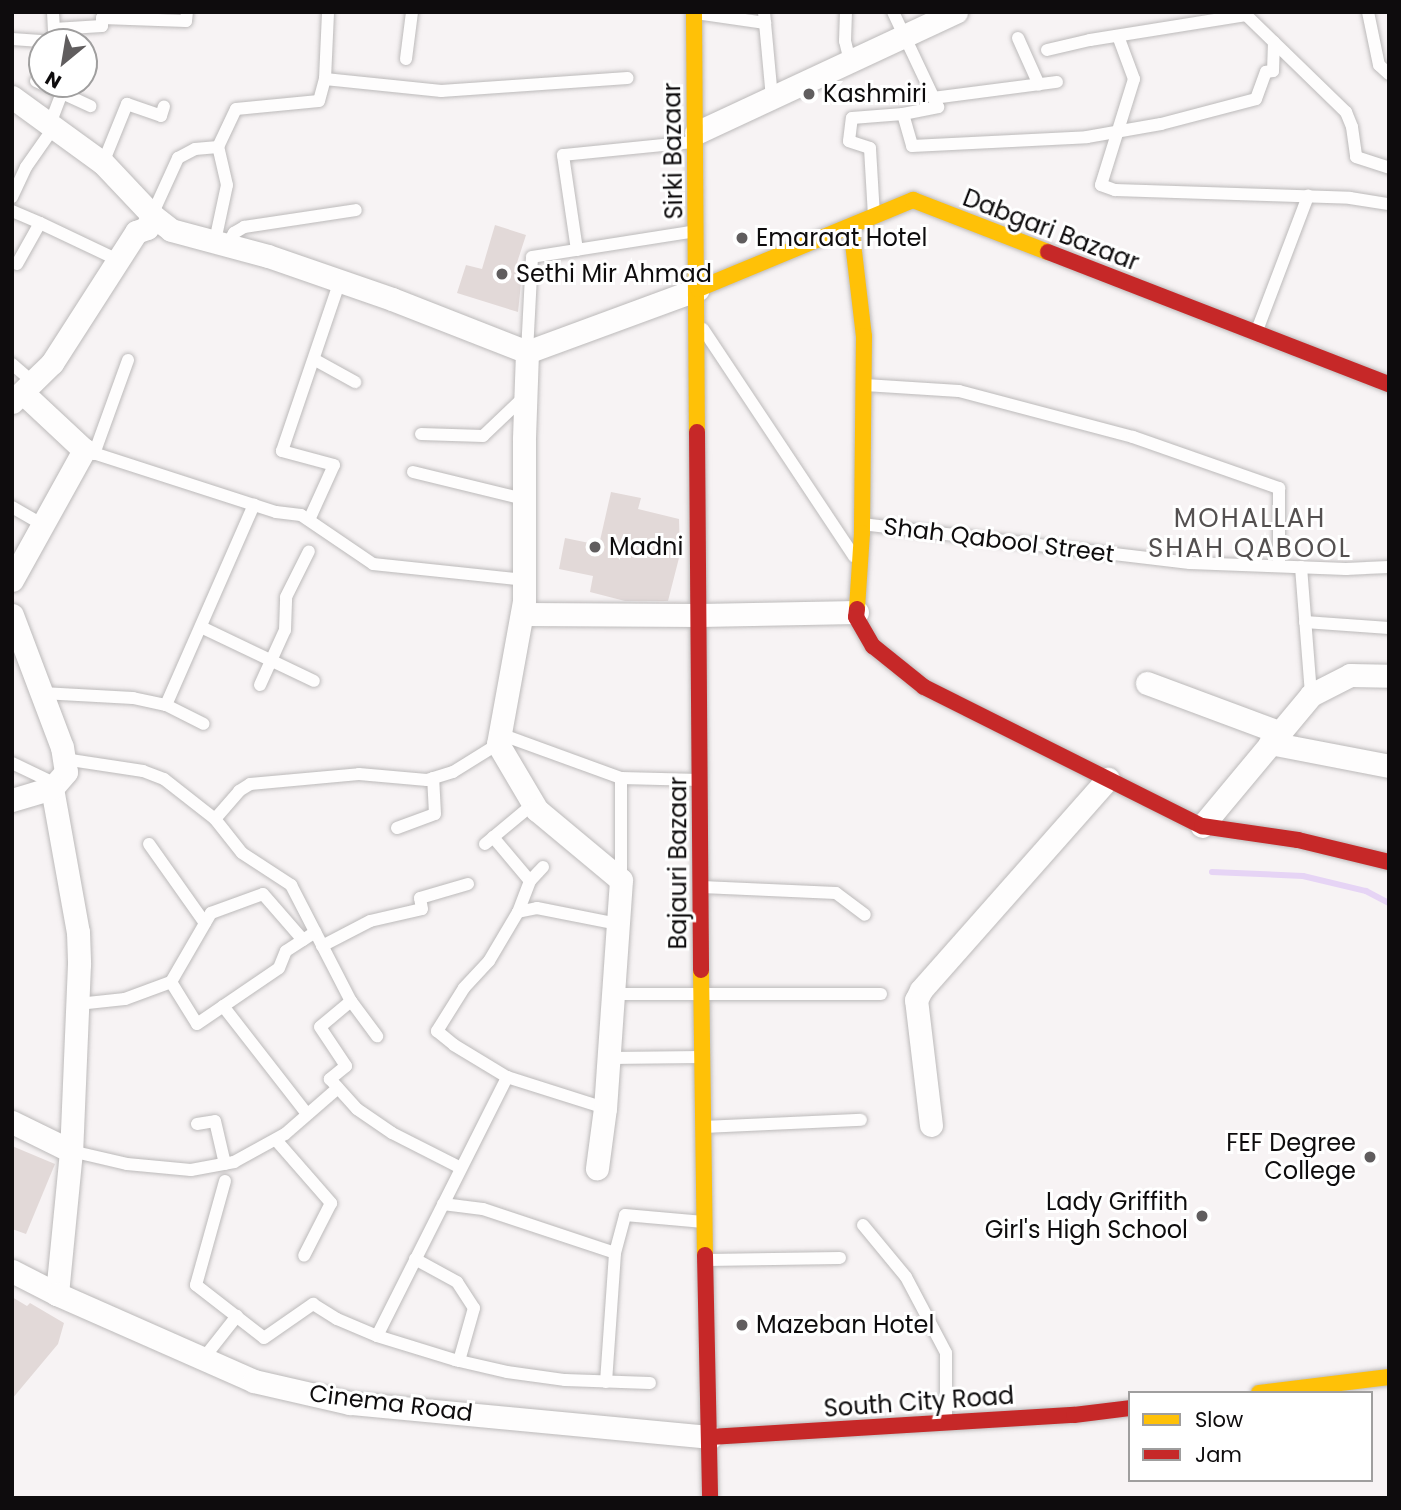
<!DOCTYPE html>
<html>
<head>
<meta charset="utf-8">
<style>
  body { margin:0 }
  #map { position:relative; width:1401px; height:1510px; overflow:hidden; background:#f7f3f4; font-family:Poppins,sans-serif }
  div>[style] { position:absolute }
  [style*='--x'] { left:calc(var(--x)*1px); top:calc(var(--y)*1px); width:calc(var(--w)*1px); rotate:calc(var(--a)*1deg) }
  .stream>* { height:6px; margin:-3px; padding:0 3px; transform-origin:3px; border-radius:3px; background:#e6d4f5 }
  .building>* { inset:0; background:#e2d9d8 }
  .roads { filter:drop-shadow(0 0 2px #bcbaba) drop-shadow(0 0 2px #bcbaba) }
  .lane>* { height:12px; margin:-6px; padding:0 6px; transform-origin:6px; border-radius:6px; background:#fefdfd }
  .street>* { height:23px; margin:-11.5px; padding:0 11.5px; transform-origin:11.5px; border-radius:11.5px; background:#fefdfd }
  .slow>* { height:16px; margin:-8px; padding:0 8px; transform-origin:8px; border-radius:8px; background:#ffc107 }
  .jam>* { height:16px; margin:-8px; padding:0 8px; transform-origin:8px; border-radius:8px; background:#c62828 }
  .dots>* { width:19px; height:19px; translate:-50% -50%; box-sizing:border-box; border:4px solid #fff; border-radius:50% }
  span { translate:-50% -50%; white-space:nowrap; text-align:center; line-height:1.15; -webkit-text-stroke:6px #fff; paint-order:stroke }
  .poi-label { font-size:24px; color:#0e0c0d }
  .left { translate:0 -50%; text-align:left }
  .right { translate:-100% -50%; text-align:right }
  .street-label { font-size:24px; color:#0e0c0d }
  .neighbourhood-label { font-size:26px; color:#545050; letter-spacing:2px }
  .frame { position:absolute; inset:0; border:14px solid #0e0c0d; pointer-events:none }
  .legend { position:absolute; left:1128px; top:1391px; width:245px; height:91px; box-sizing:border-box; background:#fff; border:2px solid #9f9e9e; margin:0; padding:9px 12px; list-style:none; font-size:21px; color:#0e0c0d }
  .legend li { display:flex; align-items:center; gap:14px; height:35px }
  .legend b { width:35px; border:2px solid #9f9e9e }
  .north { position:absolute; left:28px; top:28px; width:70px; height:70px; box-sizing:border-box; background:#fff; border:2px solid #9f9e9e; border-radius:50%; rotate:210deg; font-size:19px; font-weight:700; line-height:28px; text-align:center; color:#0e0c0d }
  .north::after { content:''; display:block; margin:auto; width:24px; height:32px; background:#605d5e; clip-path:polygon(50% 0,100% 100%,50% 72%,0 100%) }
</style>
</head>
<body>
<div id="map">
  <div class="stream">
    <i style="--x:1212;--y:872;--w:91;--a:2.5"></i>
    <i style="--x:1303;--y:876;--w:65;--a:13.4"></i>
    <i style="--x:1366;--y:891;--w:26;--a:28"></i>
  </div>
  <div class="building">
    <i style="clip-path:polygon(495px 225px,526px 235px,514px 272px,522px 274px,518px 312px,457px 293px,466px 265px,482px 269px)"></i>
    <i style="clip-path:polygon(611px 492px,641px 498px,638px 509px,679px 519px,680px 554px,668px 601px,625px 601px,590px 592px,593px 576px,559px 569px,565px 538px,599px 545px)"></i>
    <i style="clip-path:polygon(12px 1146px,55px 1164px,26px 1234px,12px 1229px)"></i>
    <i style="clip-path:polygon(12px 1297px,27px 1306px,30px 1303px,64px 1323px,58px 1344px,12px 1399px)"></i>
  </div>
  <div class="roads">
    <div class="lane">
      <i style="--x:53;--y:12;--w:17;--a:87"></i>
      <i style="--x:764;--y:12;--w:86;--a:84.7"></i>
      <i style="--x:846;--y:12;--w:29;--a:92"></i>
      <i style="--x:845;--y:41;--w:21;--a:76"></i>
      <i style="--x:1243;--y:12;--w:144;--a:44.2"></i>
      <i style="--x:1346;--y:112;--w:16;--a:68"></i>
      <i style="--x:1352;--y:127;--w:30;--a:82"></i>
      <i style="--x:1356;--y:157;--w:35;--a:18"></i>
      <i style="--x:1368;--y:12;--w:54;--a:78.3"></i>
      <i style="--x:1379;--y:65;--w:13;--a:42"></i>
      <i style="--x:696;--y:13;--w:70;--a:8.2"></i>
      <i style="--x:1118;--y:36;--w:46;--a:69.6"></i>
      <i style="--x:1134;--y:79;--w:111;--a:107.3"></i>
      <i style="--x:1101;--y:185;--w:15;--a:20"></i>
      <i style="--x:1115;--y:190;--w:235;--a:1.9"></i>
      <i style="--x:1350;--y:198;--w:39;--a:9"></i>
      <i style="--x:1018;--y:38;--w:51;--a:65.9"></i>
      <i style="--x:12;--y:39;--w:43;--a:4"></i>
      <i style="--x:55;--y:42;--w:13;--a:-94"></i>
      <i style="--x:54;--y:29;--w:48;--a:-3.6"></i>
      <i style="--x:102;--y:26;--w:8;--a:-90"></i>
      <i style="--x:102;--y:18;--w:84;--a:2"></i>
      <i style="--x:186;--y:21;--w:9;--a:-84"></i>
      <i style="--x:1047;--y:50;--w:44;--a:-13.1"></i>
      <i style="--x:1090;--y:40;--w:158;--a:-9.1"></i>
      <i style="--x:406;--y:59;--w:47;--a:-82.7"></i>
      <i style="--x:325;--y:79;--w:67;--a:-87.4"></i>
      <i style="--x:36;--y:81;--w:60;--a:24.8"></i>
      <i style="--x:933;--y:98;--w:125;--a:-7.4"></i>
      <i style="--x:903;--y:114;--w:33;--a:74"></i>
      <i style="--x:912;--y:146;--w:175;--a:-2.9"></i>
      <i style="--x:1087;--y:137;--w:75;--a:-10"></i>
      <i style="--x:1161;--y:124;--w:98;--a:-14.7"></i>
      <i style="--x:1256;--y:99;--w:29;--a:-70"></i>
      <i style="--x:1266;--y:72;--w:7;--a:-8"></i>
      <i style="--x:1273;--y:71;--w:29;--a:-88"></i>
      <i style="--x:50;--y:124;--w:33;--a:-69"></i>
      <i style="--x:103;--y:163;--w:64;--a:-67.9"></i>
      <i style="--x:127;--y:104;--w:36;--a:19"></i>
      <i style="--x:161;--y:116;--w:10;--a:-73"></i>
      <i style="--x:12;--y:197;--w:33;--a:-65"></i>
      <i style="--x:26;--y:167;--w:49;--a:-55"></i>
      <i style="--x:12;--y:211;--w:30;--a:23"></i>
      <i style="--x:152;--y:215;--w:63;--a:-65.5"></i>
      <i style="--x:178;--y:158;--w:19;--a:-28"></i>
      <i style="--x:195;--y:149;--w:23;--a:-5"></i>
      <i style="--x:218;--y:147;--w:42;--a:-64.7"></i>
      <i style="--x:236;--y:109;--w:83;--a:-5.5"></i>
      <i style="--x:319;--y:101;--w:23;--a:-75"></i>
      <i style="--x:325;--y:79;--w:117;--a:5.9"></i>
      <i style="--x:441;--y:91;--w:187;--a:-4"></i>
      <i style="--x:874;--y:216;--w:68;--a:-93.4"></i>
      <i style="--x:870;--y:148;--w:22;--a:-162"></i>
      <i style="--x:849;--y:141;--w:23;--a:-83"></i>
      <i style="--x:852;--y:118;--w:51;--a:-4.5"></i>
      <i style="--x:903;--y:114;--w:36;--a:-11"></i>
      <i style="--x:938;--y:107;--w:105;--a:-115.3"></i>
      <i style="--x:215;--y:241;--w:57;--a:-77.9"></i>
      <i style="--x:227;--y:185;--w:39;--a:-103"></i>
      <i style="--x:227;--y:245;--w:14;--a:-60"></i>
      <i style="--x:234;--y:233;--w:12;--a:-31"></i>
      <i style="--x:244;--y:227;--w:113;--a:-8.6"></i>
      <i style="--x:577;--y:250;--w:96;--a:-98.4"></i>
      <i style="--x:563;--y:155;--w:132;--a:-5.7"></i>
      <i style="--x:17;--y:264;--w:47;--a:-60.7"></i>
      <i style="--x:40;--y:223;--w:86;--a:25.4"></i>
      <i style="--x:703;--y:329;--w:273;--a:56.4"></i>
      <i style="--x:1256;--y:333;--w:147;--a:-69.2"></i>
      <i style="--x:527;--y:352;--w:95;--a:-87"></i>
      <i style="--x:532;--y:257;--w:166;--a:-9"></i>
      <i style="--x:315;--y:360;--w:46;--a:28.8"></i>
      <i style="--x:12;--y:364;--w:28;--a:41"></i>
      <i style="--x:865;--y:385;--w:94;--a:3.7"></i>
      <i style="--x:959;--y:391;--w:180;--a:14.8"></i>
      <i style="--x:1133;--y:437;--w:155;--a:19.3"></i>
      <i style="--x:1279;--y:488;--w:78;--a:90"></i>
      <i style="--x:421;--y:434;--w:62;--a:1.8"></i>
      <i style="--x:483;--y:436;--w:58;--a:-43.6"></i>
      <i style="--x:84;--y:450;--w:202;--a:17.9"></i>
      <i style="--x:276;--y:512;--w:25;--a:7"></i>
      <i style="--x:301;--y:515;--w:87;--a:34.2"></i>
      <i style="--x:373;--y:564;--w:152;--a:6"></i>
      <i style="--x:94;--y:454;--w:100;--a:-70.1"></i>
      <i style="--x:413;--y:472;--w:114;--a:13.7"></i>
      <i style="--x:12;--y:507;--w:34;--a:30"></i>
      <i style="--x:309;--y:520;--w:60;--a:-65.6"></i>
      <i style="--x:334;--y:465;--w:54;--a:-164.9"></i>
      <i style="--x:282;--y:451;--w:180;--a:-71.2"></i>
      <i style="--x:862;--y:524;--w:330;--a:6.8"></i>
      <i style="--x:1190;--y:563;--w:156;--a:2.2"></i>
      <i style="--x:1346;--y:569;--w:43;--a:-2.7"></i>
      <i style="--x:1301;--y:567;--w:128;--a:85.5"></i>
      <i style="--x:1305;--y:622;--w:84;--a:4.1"></i>
      <i style="--x:201;--y:627;--w:125;--a:25.5"></i>
      <i style="--x:260;--y:685;--w:60;--a:-65.6"></i>
      <i style="--x:285;--y:630;--w:33;--a:-88"></i>
      <i style="--x:286;--y:597;--w:51;--a:-63.4"></i>
      <i style="--x:42;--y:693;--w:91;--a:3.1"></i>
      <i style="--x:133;--y:698;--w:34;--a:12"></i>
      <i style="--x:166;--y:705;--w:42;--a:26.6"></i>
      <i style="--x:166;--y:705;--w:219;--a:-66.3"></i>
      <i style="--x:500;--y:734;--w:129;--a:20"></i>
      <i style="--x:621;--y:778;--w:79;--a:1.5"></i>
      <i style="--x:64;--y:759;--w:80;--a:8.6"></i>
      <i style="--x:143;--y:771;--w:22;--a:21"></i>
      <i style="--x:164;--y:779;--w:65;--a:38.1"></i>
      <i style="--x:215;--y:819;--w:43;--a:51.5"></i>
      <i style="--x:242;--y:853;--w:59;--a:33.1"></i>
      <i style="--x:291;--y:885;--w:131;--a:62.7"></i>
      <i style="--x:351;--y:1001;--w:40;--a:140"></i>
      <i style="--x:320;--y:1027;--w:47;--a:56.3"></i>
      <i style="--x:346;--y:1066;--w:21;--a:141"></i>
      <i style="--x:330;--y:1079;--w:40;--a:48"></i>
      <i style="--x:357;--y:1109;--w:42;--a:34.4"></i>
      <i style="--x:392;--y:1133;--w:77;--a:26.9"></i>
      <i style="--x:12;--y:763;--w:49;--a:25.5"></i>
      <i style="--x:215;--y:819;--w:37;--a:-49"></i>
      <i style="--x:239;--y:791;--w:13;--a:-32"></i>
      <i style="--x:250;--y:784;--w:109;--a:-5.2"></i>
      <i style="--x:359;--y:774;--w:68;--a:5"></i>
      <i style="--x:427;--y:780;--w:27;--a:-17"></i>
      <i style="--x:453;--y:772;--w:53;--a:-31.9"></i>
      <i style="--x:397;--y:828;--w:40;--a:-20.2"></i>
      <i style="--x:435;--y:814;--w:36;--a:-93"></i>
      <i style="--x:493;--y:837;--w:57;--a:49.9"></i>
      <i style="--x:149;--y:844;--w:97;--a:54.7"></i>
      <i style="--x:485;--y:844;--w:62;--a:-39.8"></i>
      <i style="--x:543;--y:867;--w:19;--a:133"></i>
      <i style="--x:530;--y:881;--w:33;--a:111"></i>
      <i style="--x:518;--y:912;--w:57;--a:120.6"></i>
      <i style="--x:489;--y:961;--w:37;--a:133"></i>
      <i style="--x:464;--y:988;--w:51;--a:122.1"></i>
      <i style="--x:437;--y:1031;--w:22;--a:39"></i>
      <i style="--x:454;--y:1045;--w:62;--a:31.1"></i>
      <i style="--x:507;--y:1077;--w:103;--a:17.6"></i>
      <i style="--x:621;--y:879;--w:101;--a:-90"></i>
      <i style="--x:702;--y:887;--w:134;--a:2.6"></i>
      <i style="--x:836;--y:893;--w:36;--a:37"></i>
      <i style="--x:518;--y:912;--w:19;--a:-12"></i>
      <i style="--x:537;--y:908;--w:83;--a:11.2"></i>
      <i style="--x:322;--y:946;--w:54;--a:-27.5"></i>
      <i style="--x:370;--y:921;--w:53;--a:-13"></i>
      <i style="--x:422;--y:909;--w:11;--a:-100"></i>
      <i style="--x:420;--y:898;--w:50;--a:-16.3"></i>
      <i style="--x:171;--y:982;--w:80;--a:-59.9"></i>
      <i style="--x:211;--y:913;--w:55;--a:-20.1"></i>
      <i style="--x:263;--y:894;--w:61;--a:49"></i>
      <i style="--x:613;--y:994;--w:268;--a:0"></i>
      <i style="--x:351;--y:1001;--w:44;--a:53.4"></i>
      <i style="--x:78;--y:1004;--w:47;--a:-6.1"></i>
      <i style="--x:125;--y:999;--w:49;--a:-20.3"></i>
      <i style="--x:171;--y:982;--w:49;--a:58.2"></i>
      <i style="--x:197;--y:1024;--w:99;--a:-34.3"></i>
      <i style="--x:279;--y:968;--w:18;--a:-68"></i>
      <i style="--x:286;--y:951;--w:35;--a:-33"></i>
      <i style="--x:223;--y:1006;--w:137;--a:52.1"></i>
      <i style="--x:609;--y:1058;--w:93;--a:-0.6"></i>
      <i style="--x:197;--y:1124;--w:18;--a:-9"></i>
      <i style="--x:215;--y:1121;--w:44;--a:76.9"></i>
      <i style="--x:704;--y:1127;--w:157;--a:-2.6"></i>
      <i style="--x:276;--y:1140;--w:84;--a:48.9"></i>
      <i style="--x:331;--y:1203;--w:59;--a:117"></i>
      <i style="--x:71;--y:1151;--w:57;--a:13.1"></i>
      <i style="--x:127;--y:1164;--w:64;--a:5.4"></i>
      <i style="--x:191;--y:1170;--w:44;--a:-10.5"></i>
      <i style="--x:234;--y:1162;--w:58;--a:-28.8"></i>
      <i style="--x:285;--y:1134;--w:70;--a:-41"></i>
      <i style="--x:225;--y:1181;--w:108;--a:105.6"></i>
      <i style="--x:196;--y:1285;--w:86;--a:37.9"></i>
      <i style="--x:264;--y:1338;--w:60;--a:-34.8"></i>
      <i style="--x:313;--y:1304;--w:28;--a:32"></i>
      <i style="--x:337;--y:1319;--w:43;--a:23"></i>
      <i style="--x:377;--y:1336;--w:290;--a:-63.3"></i>
      <i style="--x:443;--y:1204;--w:40;--a:7.1"></i>
      <i style="--x:483;--y:1209;--w:139;--a:18.4"></i>
      <i style="--x:863;--y:1225;--w:67;--a:50.4"></i>
      <i style="--x:906;--y:1277;--w:86;--a:62.2"></i>
      <i style="--x:946;--y:1353;--w:70;--a:90"></i>
      <i style="--x:415;--y:1259;--w:48;--a:28.7"></i>
      <i style="--x:457;--y:1282;--w:31;--a:57"></i>
      <i style="--x:474;--y:1308;--w:55;--a:105.8"></i>
      <i style="--x:707;--y:1260;--w:133;--a:-0.9"></i>
      <i style="--x:377;--y:1336;--w:82;--a:17.1"></i>
      <i style="--x:455;--y:1360;--w:53;--a:13"></i>
      <i style="--x:507;--y:1372;--w:59;--a:7.9"></i>
      <i style="--x:565;--y:1380;--w:85;--a:2"></i>
      <i style="--x:203;--y:1359;--w:55;--a:-51.7"></i>
      <i style="--x:606;--y:1382;--w:129;--a:-86"></i>
      <i style="--x:615;--y:1253;--w:39;--a:-75"></i>
      <i style="--x:625;--y:1215;--w:79;--a:5.1"></i>
    </div>
    <div class="street">
      <i style="--x:12;--y:97;--w:112;--a:36"></i>
      <i style="--x:103;--y:163;--w:71;--a:46.7"></i>
      <i style="--x:152;--y:215;--w:24;--a:38"></i>
      <i style="--x:171;--y:230;--w:100;--a:15"></i>
      <i style="--x:268;--y:256;--w:131;--a:19.1"></i>
      <i style="--x:392;--y:299;--w:145;--a:21.4"></i>
      <i style="--x:527;--y:352;--w:182;--a:-20.2"></i>
      <i style="--x:696;--y:133;--w:287;--a:-25"></i>
      <i style="--x:527;--y:352;--w:88;--a:92"></i>
      <i style="--x:524;--y:440;--w:161;--a:90"></i>
      <i style="--x:524;--y:601;--w:145;--a:100.3"></i>
      <i style="--x:498;--y:744;--w:77;--a:59.4"></i>
      <i style="--x:537;--y:810;--w:109;--a:39.8"></i>
      <i style="--x:621;--y:880;--w:229;--a:94"></i>
      <i style="--x:605;--y:1108;--w:61;--a:97.6"></i>
      <i style="--x:12;--y:402;--w:56;--a:-44.3"></i>
      <i style="--x:52;--y:363;--w:156;--a:-57.3"></i>
      <i style="--x:136;--y:232;--w:12;--a:-20"></i>
      <i style="--x:147;--y:228;--w:14;--a:-69"></i>
      <i style="--x:12;--y:580;--w:149;--a:-61"></i>
      <i style="--x:84;--y:450;--w:83;--a:-136.9"></i>
      <i style="--x:523;--y:614;--w:177;--a:0.3"></i>
      <i style="--x:700;--y:615;--w:157;--a:-1.1"></i>
      <i style="--x:12;--y:615;--w:141;--a:69.3"></i>
      <i style="--x:62;--y:747;--w:25;--a:81"></i>
      <i style="--x:66;--y:772;--w:21;--a:131"></i>
      <i style="--x:1147;--y:683;--w:141;--a:20.4"></i>
      <i style="--x:1270;--y:743;--w:121;--a:10.9"></i>
      <i style="--x:52;--y:788;--w:146;--a:79.8"></i>
      <i style="--x:78;--y:932;--w:32;--a:88"></i>
      <i style="--x:79;--y:964;--w:187;--a:92.4"></i>
      <i style="--x:71;--y:1151;--w:144;--a:95.6"></i>
      <i style="--x:12;--y:800;--w:42;--a:-16.7"></i>
      <i style="--x:1202;--y:826;--w:170;--a:-50.2"></i>
      <i style="--x:1311;--y:695;--w:44;--a:-27.1"></i>
      <i style="--x:1350;--y:675;--w:39;--a:1"></i>
      <i style="--x:12;--y:1122;--w:66;--a:26.2"></i>
      <i style="--x:931;--y:1125;--w:126;--a:-96.8"></i>
      <i style="--x:916;--y:1000;--w:11;--a:-63"></i>
      <i style="--x:921;--y:990;--w:282;--a:-48.5"></i>
      <i style="--x:12;--y:1271;--w:51;--a:27.1"></i>
      <i style="--x:57;--y:1294;--w:215;--a:23.8"></i>
      <i style="--x:254;--y:1381;--w:98;--a:12.9"></i>
      <i style="--x:350;--y:1403;--w:362;--a:5.4"></i>
    </div>
    <div class="slow">
      <i style="--x:694;--y:12;--w:420;--a:89.6"></i>
      <i style="--x:851;--y:226;--w:111;--a:83.3"></i>
      <i style="--x:864;--y:336;--w:197;--a:90.6"></i>
      <i style="--x:862;--y:533;--w:76;--a:93.8"></i>
      <i style="--x:698;--y:289;--w:233;--a:-22.5"></i>
      <i style="--x:913;--y:200;--w:145;--a:21.1"></i>
      <i style="--x:701;--y:970;--w:285;--a:89.2"></i>
      <i style="--x:1259;--y:1393;--w:131;--a:-7"></i>
    </div>
    <div class="jam">
      <i style="--x:1048;--y:252;--w:366;--a:21.2"></i>
      <i style="--x:697;--y:432;--w:538;--a:89.57"></i>
      <i style="--x:857;--y:609;--w:8;--a:97"></i>
      <i style="--x:856;--y:617;--w:34;--a:60"></i>
      <i style="--x:873;--y:646;--w:65;--a:38.8"></i>
      <i style="--x:924;--y:687;--w:311;--a:26.6"></i>
      <i style="--x:1202;--y:826;--w:97;--a:8.3"></i>
      <i style="--x:1298;--y:840;--w:94;--a:13.6"></i>
      <i style="--x:705;--y:1255;--w:243;--a:88.8"></i>
      <i style="--x:710;--y:1437;--w:365;--a:-3.5"></i>
      <i style="--x:1074;--y:1415;--w:56;--a:-7.1"></i>
    </div>
  </div>
  <div class="dots">
    <i style="left:809px;top:94px;background:#605d5e"></i>
    <i style="left:742px;top:238px;background:#605d5e"></i>
    <i style="left:502px;top:274px;background:#605d5e"></i>
    <i style="left:595px;top:547px;background:#605d5e"></i>
    <i style="left:1370px;top:1157px;background:#605d5e"></i>
    <i style="left:1202px;top:1216px;background:#605d5e"></i>
    <i style="left:742px;top:1325px;background:#605d5e"></i>
  </div>
  <div class="poi-label">
    <span class="left" style="left:823px;top:94px">Kashmiri</span>
    <span class="left" style="left:756px;top:238px">Emaraat Hotel</span>
    <span class="left" style="left:516px;top:274px">Sethi Mir Ahmad</span>
    <span class="left" style="left:609px;top:547px">Madni</span>
    <span class="right" style="left:1356px;top:1157px">FEF Degree<br>College</span>
    <span class="right" style="left:1188px;top:1216px">Lady Griffith<br>Girl's High School</span>
    <span class="left" style="left:756px;top:1325px">Mazeban Hotel</span>
  </div>
  <div class="street-label">
    <span style="left:673px;top:151px;rotate:-91deg">Sirki Bazaar</span>
    <span style="left:1051px;top:230px;rotate:21deg">Dabgari Bazaar</span>
    <span style="left:999px;top:540px;rotate:7deg">Shah Qabool Street</span>
    <span style="left:678px;top:863px;rotate:-90deg">Bajauri Bazaar</span>
    <span style="left:919px;top:1402px;rotate:-4deg">South City Road</span>
    <span style="left:391px;top:1403px;rotate:7deg">Cinema Road</span>
  </div>
  <div class="neighbourhood-label">
    <span style="left:1250px;top:534px">MOHALLAH<br>SHAH QABOOL</span>
  </div>
  <div class="frame"></div>
  <ul class="legend">
  <li><b style="height:9px;background:#ffc107"></b>Slow</li>
  <li><b style="height:9px;background:#c62828"></b>Jam</li>
  </ul>
  <div class="north">N</div>
</div>
</body>
</html>
